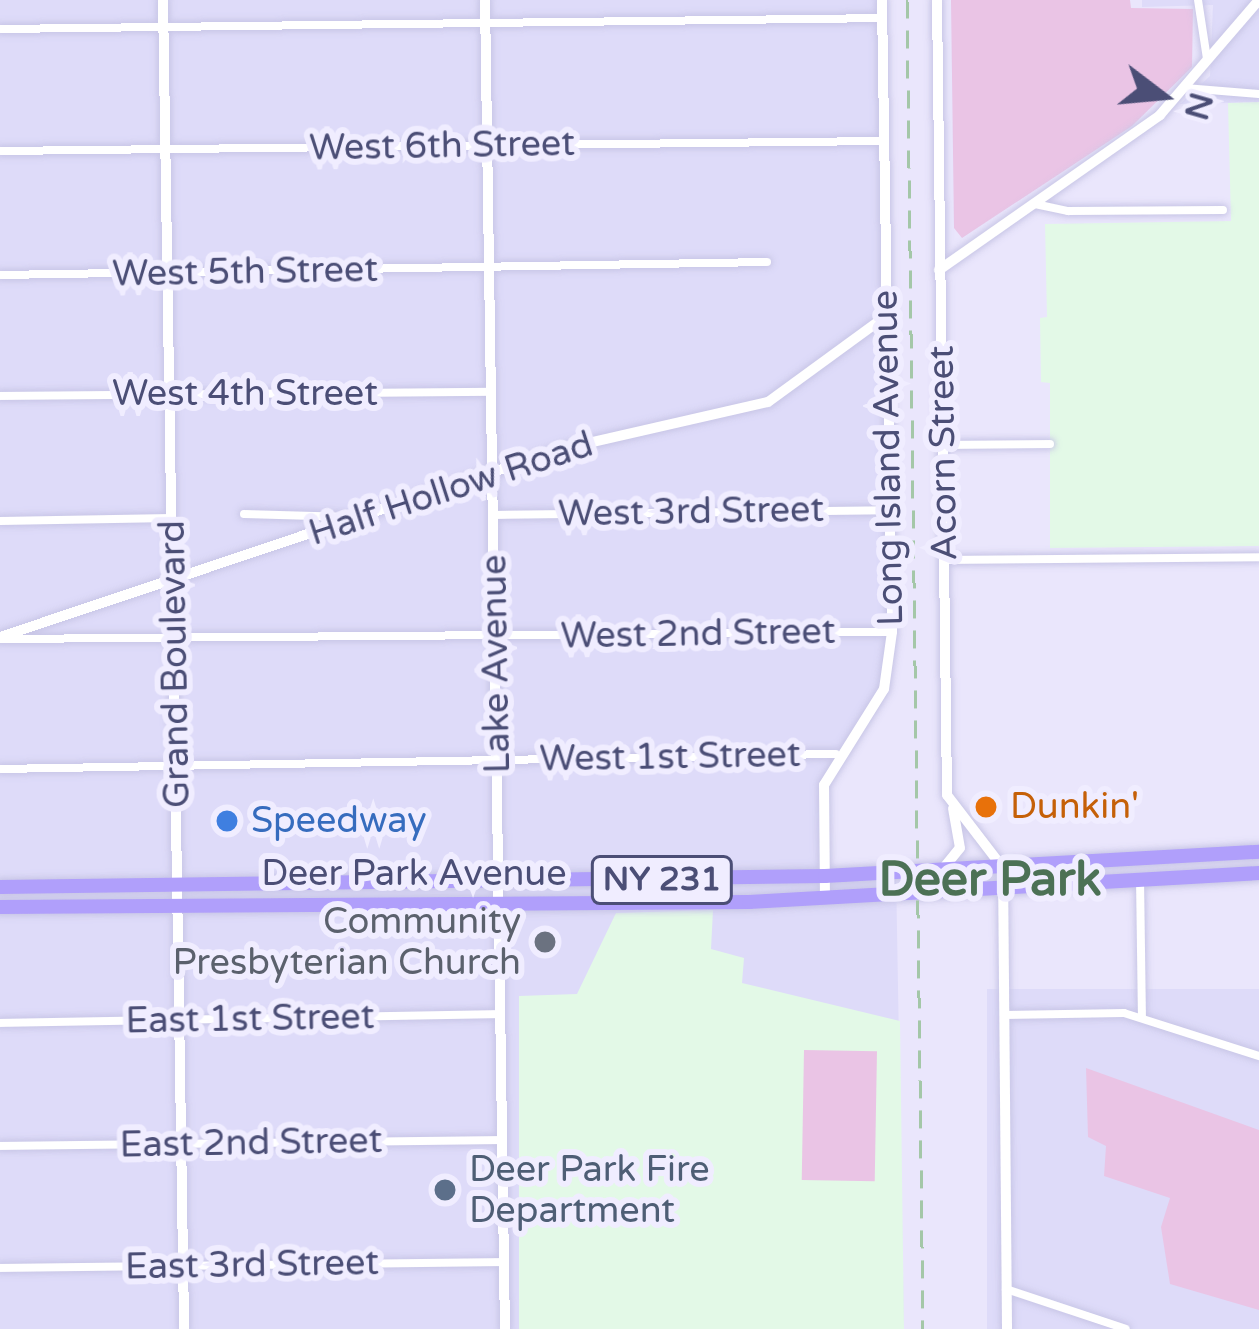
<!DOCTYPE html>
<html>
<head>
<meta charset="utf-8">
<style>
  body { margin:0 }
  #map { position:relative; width:1259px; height:1329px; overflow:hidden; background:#eae6fc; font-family:"Varela Round",sans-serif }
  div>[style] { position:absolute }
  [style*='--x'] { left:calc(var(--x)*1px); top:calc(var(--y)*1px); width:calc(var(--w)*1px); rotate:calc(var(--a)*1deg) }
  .residential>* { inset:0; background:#dedbf9; transform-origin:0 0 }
  .education>* { inset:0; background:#e3f9e7 }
  .green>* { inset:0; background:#eac4e5; transform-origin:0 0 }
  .roads { filter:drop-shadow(0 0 3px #c8c6e6) drop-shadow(0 0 3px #c8c6e6) }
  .minor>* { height:8px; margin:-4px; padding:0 4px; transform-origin:4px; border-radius:4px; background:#fff }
  .tertiary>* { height:10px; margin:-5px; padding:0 5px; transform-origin:5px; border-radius:5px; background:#fff }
  .primary>* { height:14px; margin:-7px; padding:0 7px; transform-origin:7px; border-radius:7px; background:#b09ffb }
  .rail>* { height:3px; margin-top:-1.5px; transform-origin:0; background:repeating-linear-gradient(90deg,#a4c7a8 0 18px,transparent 0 30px) }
  .dots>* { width:33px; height:33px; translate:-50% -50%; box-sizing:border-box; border:6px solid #f0edff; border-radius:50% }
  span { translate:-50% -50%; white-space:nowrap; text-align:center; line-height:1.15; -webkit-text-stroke:12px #f0edff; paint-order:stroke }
  .shield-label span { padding:3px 9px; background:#f0edff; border:3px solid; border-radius:9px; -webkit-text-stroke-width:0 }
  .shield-label { font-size:33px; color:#4b4e76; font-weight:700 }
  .street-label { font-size:36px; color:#4b4e76 }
  .food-label { font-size:36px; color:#c56008 }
  .left { translate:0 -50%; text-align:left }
  .shop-label { font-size:36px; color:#366cbe }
  .worship-label { font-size:36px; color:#5b616d }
  .right { translate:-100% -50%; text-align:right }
  .service-label { font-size:36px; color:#4e5e75 }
  .district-label { font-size:48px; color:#4c7155; font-weight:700 }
  .north { position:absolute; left:1103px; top:36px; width:120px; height:120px; -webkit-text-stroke:9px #f0edff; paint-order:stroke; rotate:106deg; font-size:33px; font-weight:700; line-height:48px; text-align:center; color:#4b4e76 }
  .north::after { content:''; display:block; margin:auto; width:42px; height:54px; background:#4b4e76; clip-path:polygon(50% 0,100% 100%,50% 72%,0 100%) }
</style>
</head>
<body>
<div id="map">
  <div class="residential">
    <i style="clip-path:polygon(0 0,882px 0,892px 632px,884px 689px,824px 785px,825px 875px,896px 872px,904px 1329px,0 1329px)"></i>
    <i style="clip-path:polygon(1142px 0,1259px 0,1259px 102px,1180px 104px,1210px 76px,1213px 5px,1142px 7px)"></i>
    <i style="left:1259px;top:989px;width:340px;height:272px;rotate:90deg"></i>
  </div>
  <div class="education">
    <i style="clip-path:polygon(1259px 102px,1259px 546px,1050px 548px,1050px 383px,1041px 382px,1040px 318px,1047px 317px,1045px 224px,1231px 221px,1228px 103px)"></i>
    <i style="clip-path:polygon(713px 910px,711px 949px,744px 958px,742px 983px,900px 1021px,904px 1329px,519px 1329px,519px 996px,577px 994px,616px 913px)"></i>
  </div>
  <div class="green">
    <i style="clip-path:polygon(951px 0,1130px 0,1131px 8px,1193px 9px,1192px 67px,1132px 126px,962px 238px,954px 228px)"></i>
    <i style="left:804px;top:1050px;width:73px;height:130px;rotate:1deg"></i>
    <i style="clip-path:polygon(1086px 1068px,1259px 1130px,1259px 1310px,1170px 1284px,1161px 1227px,1170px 1198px,1104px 1176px,1106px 1146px,1088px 1137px)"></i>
  </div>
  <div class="roads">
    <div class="minor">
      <i style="--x:1198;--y:0;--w:60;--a:81.3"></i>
      <i style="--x:0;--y:29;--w:883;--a:-0.71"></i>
      <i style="--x:1185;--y:88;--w:74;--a:4.6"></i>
      <i style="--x:0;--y:151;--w:884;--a:-0.65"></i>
      <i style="--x:1035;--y:204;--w:34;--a:12"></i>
      <i style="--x:1068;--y:211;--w:155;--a:-0.4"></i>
      <i style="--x:0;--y:275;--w:767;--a:-0.97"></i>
      <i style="--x:0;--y:396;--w:491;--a:-0.5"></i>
      <i style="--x:943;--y:445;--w:107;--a:-0.5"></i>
      <i style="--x:244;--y:514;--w:106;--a:1.6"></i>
      <i style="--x:493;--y:515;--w:395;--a:-0.7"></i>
      <i style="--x:0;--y:521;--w:171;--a:-1"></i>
      <i style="--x:944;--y:560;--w:315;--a:-0.5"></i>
      <i style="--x:0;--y:639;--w:892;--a:-0.45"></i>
      <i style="--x:0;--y:769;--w:836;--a:-1.03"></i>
      <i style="--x:1140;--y:878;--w:139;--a:89.2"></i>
      <i style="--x:1004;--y:1015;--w:120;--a:-1"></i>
      <i style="--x:1124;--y:1013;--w:142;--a:17.7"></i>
      <i style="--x:0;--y:1023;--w:500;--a:-1.03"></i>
      <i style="--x:0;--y:1146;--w:501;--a:-0.69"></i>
      <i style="--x:0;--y:1268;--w:504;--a:-0.68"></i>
      <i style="--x:1006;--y:1289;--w:126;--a:18.4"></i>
    </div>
    <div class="tertiary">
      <i style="--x:163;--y:0;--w:1329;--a:89.09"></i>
      <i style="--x:485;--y:0;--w:1329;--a:89.14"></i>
      <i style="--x:937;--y:0;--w:795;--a:89.28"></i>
      <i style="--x:947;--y:795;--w:92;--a:52.5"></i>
      <i style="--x:1003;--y:868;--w:461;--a:89.5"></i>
      <i style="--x:939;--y:270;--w:270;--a:-35"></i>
      <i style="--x:1160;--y:115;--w:152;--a:-49.3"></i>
      <i style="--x:0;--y:637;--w:593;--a:-18.5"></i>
      <i style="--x:562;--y:449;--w:211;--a:-12.9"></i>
      <i style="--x:768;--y:402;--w:146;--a:-36.1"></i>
      <i style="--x:942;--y:870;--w:28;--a:-51"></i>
      <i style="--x:960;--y:848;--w:40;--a:-100"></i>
      <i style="--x:825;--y:899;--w:114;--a:-90.5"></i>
      <i style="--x:824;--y:785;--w:113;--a:-58"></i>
      <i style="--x:884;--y:689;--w:58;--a:-82"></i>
      <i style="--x:892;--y:632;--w:632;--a:-90.91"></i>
    </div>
    <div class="primary">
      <i style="--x:0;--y:887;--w:825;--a:-0.76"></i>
      <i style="--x:825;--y:876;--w:435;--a:-3.2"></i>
      <i style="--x:0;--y:907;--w:749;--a:-0.38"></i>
      <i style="--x:749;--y:902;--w:511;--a:-3.25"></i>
    </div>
  </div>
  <div class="rail">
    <i style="--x:907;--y:0;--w:1329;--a:89.31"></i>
  </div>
  <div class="dots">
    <i style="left:986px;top:807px;background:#e8710a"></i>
    <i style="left:227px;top:821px;background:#3f7fe0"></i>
    <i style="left:545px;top:942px;background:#6b7280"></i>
    <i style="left:445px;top:1190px;background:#5c6f8a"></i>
  </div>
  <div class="shield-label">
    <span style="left:662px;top:880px">NY 231</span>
  </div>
  <div class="street-label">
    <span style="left:442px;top:146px;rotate:-1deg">West 6th Street</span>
    <span style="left:245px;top:272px;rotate:-1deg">West 5th Street</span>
    <span style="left:245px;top:394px">West 4th Street</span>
    <span style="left:943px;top:453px;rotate:-91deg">Acorn Street</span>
    <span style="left:888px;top:458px;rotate:-91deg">Long Island Avenue</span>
    <span style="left:451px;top:489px;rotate:-18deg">Half Hollow Road</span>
    <span style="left:691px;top:512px;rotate:-1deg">West 3rd Street</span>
    <span style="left:698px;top:634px;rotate:-1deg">West 2nd Street</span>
    <span style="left:175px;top:664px;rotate:-91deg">Grand Boulevard</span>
    <span style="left:496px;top:664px;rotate:-91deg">Lake Avenue</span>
    <span style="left:670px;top:757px;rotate:-1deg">West 1st Street</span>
    <span style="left:414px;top:874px">Deer Park Avenue</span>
    <span style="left:250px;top:1019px;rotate:-1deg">East 1st Street</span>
    <span style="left:251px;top:1143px;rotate:-1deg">East 2nd Street</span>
    <span style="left:252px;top:1265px;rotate:-1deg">East 3rd Street</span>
  </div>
  <div class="food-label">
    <span class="left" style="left:1010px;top:807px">Dunkin'</span>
  </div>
  <div class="shop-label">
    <span class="left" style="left:251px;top:821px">Speedway</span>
  </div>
  <div class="worship-label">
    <span class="right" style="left:521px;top:942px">Community<br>Presbyterian Church</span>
  </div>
  <div class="service-label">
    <span class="left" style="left:469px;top:1190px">Deer Park Fire<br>Department</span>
  </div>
  <div class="district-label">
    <span style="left:990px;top:881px">Deer Park</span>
  </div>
  <div class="north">N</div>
</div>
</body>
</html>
